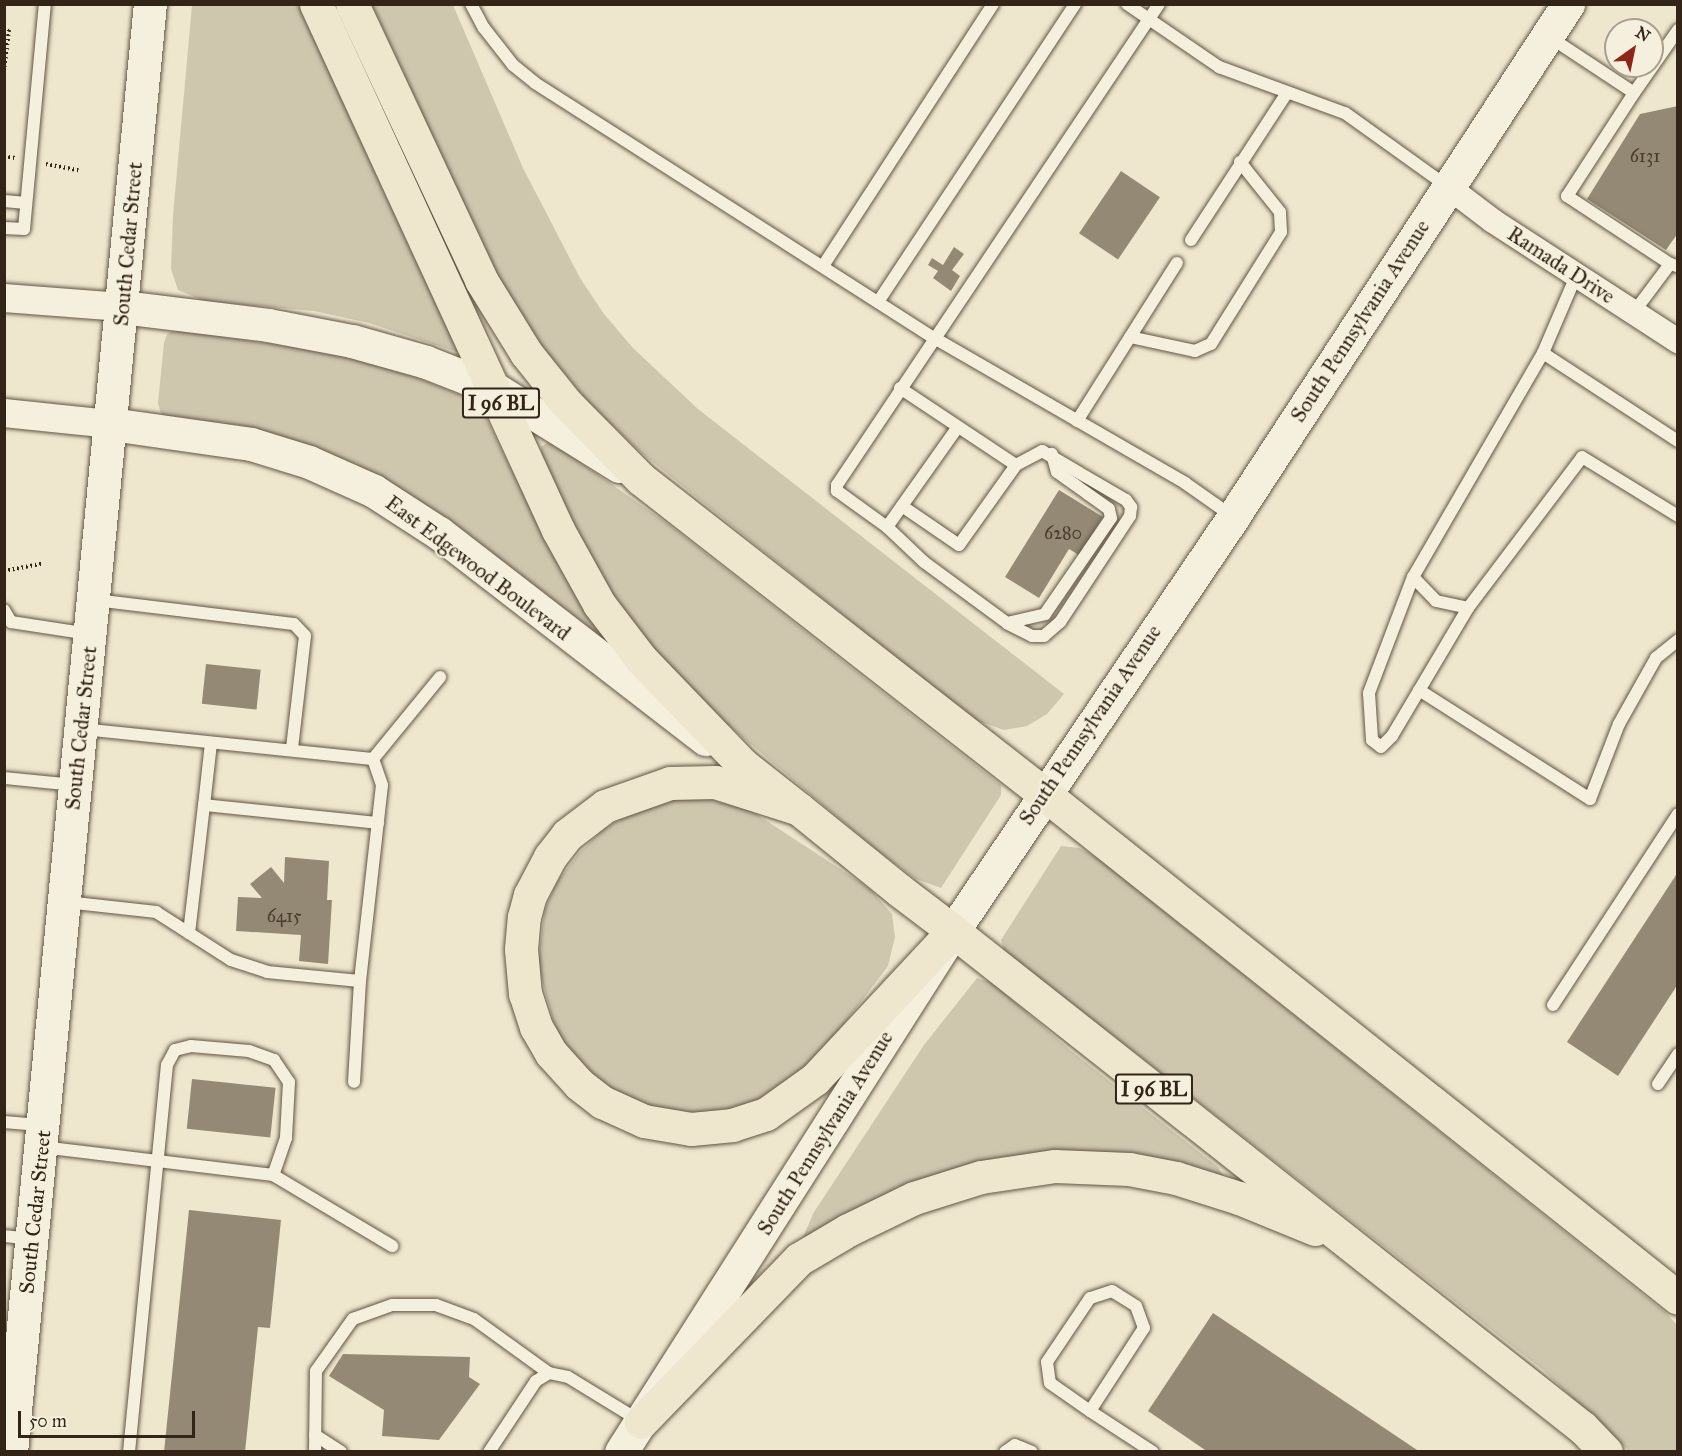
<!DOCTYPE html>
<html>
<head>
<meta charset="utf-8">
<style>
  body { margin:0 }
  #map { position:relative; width:1682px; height:1456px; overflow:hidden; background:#efe7cd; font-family:"IM FELL Great Primer",serif }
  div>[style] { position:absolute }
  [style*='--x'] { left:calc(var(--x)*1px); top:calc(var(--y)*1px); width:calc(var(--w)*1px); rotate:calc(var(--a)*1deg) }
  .green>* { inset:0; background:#cfc6ae }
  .building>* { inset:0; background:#948975; transform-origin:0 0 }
  .path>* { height:4px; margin-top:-2px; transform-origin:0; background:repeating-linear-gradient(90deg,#322416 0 1.5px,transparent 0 4.5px) }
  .roads { filter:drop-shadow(0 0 2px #615544) drop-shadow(0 0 2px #615544) }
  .service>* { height:12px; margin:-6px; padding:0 6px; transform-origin:6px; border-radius:6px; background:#f5efde }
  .minor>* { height:24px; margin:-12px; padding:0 12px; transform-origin:12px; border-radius:12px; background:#f5efde }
  .tertiary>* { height:28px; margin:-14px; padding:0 14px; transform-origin:14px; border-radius:14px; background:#f5efde }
  .secondary>* { height:33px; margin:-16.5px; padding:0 16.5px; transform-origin:16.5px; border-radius:16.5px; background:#f5efde }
  .primary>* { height:33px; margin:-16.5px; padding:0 16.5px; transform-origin:16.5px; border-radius:16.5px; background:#efe7cd }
  .motorway>* { height:33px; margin:-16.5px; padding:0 16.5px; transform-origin:16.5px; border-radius:16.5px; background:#efe7cd }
  span { translate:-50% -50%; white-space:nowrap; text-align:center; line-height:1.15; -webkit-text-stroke:4.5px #f5efde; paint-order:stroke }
  .number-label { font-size:18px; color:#4a3d2e }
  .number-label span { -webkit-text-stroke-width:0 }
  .shield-label span { padding:2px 4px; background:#f5efde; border:2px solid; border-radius:4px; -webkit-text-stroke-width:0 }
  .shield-label { font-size:20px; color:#322416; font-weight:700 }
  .street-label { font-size:21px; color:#322416 }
  .frame { position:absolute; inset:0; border:6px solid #322416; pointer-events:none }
  .north { position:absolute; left:1604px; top:18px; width:60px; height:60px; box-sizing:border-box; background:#f5efde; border:2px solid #a79e8e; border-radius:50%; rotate:33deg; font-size:16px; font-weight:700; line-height:24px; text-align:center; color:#322416 }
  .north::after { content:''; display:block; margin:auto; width:21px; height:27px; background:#8f2418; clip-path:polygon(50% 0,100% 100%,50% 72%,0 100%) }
  .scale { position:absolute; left:18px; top:1411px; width:177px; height:27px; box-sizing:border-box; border:3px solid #322416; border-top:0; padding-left:8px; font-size:18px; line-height:21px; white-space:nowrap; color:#322416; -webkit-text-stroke:4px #f5efde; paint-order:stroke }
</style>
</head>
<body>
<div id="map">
  <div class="green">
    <i style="clip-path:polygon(192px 5px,299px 5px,460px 353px,369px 323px,314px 311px,204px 301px,178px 290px,171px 269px,173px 215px)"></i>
    <i style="clip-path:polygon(372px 5px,453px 5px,523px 168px,580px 278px,604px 314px,633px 348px,698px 409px,1064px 694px,1047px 714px,1027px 726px,1004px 730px,972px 719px,638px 450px,587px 401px,537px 340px,498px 278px)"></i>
    <i style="clip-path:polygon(175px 330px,331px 352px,403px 372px,478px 402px,562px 572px,598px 631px,597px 636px,451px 527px,161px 414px,158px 403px,164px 343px,167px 334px)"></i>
    <i style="clip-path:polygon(550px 441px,668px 524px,1001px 785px,1001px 795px,941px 888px,916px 879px,877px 850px,680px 685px,618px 605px,581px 539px,541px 456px,541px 447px)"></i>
    <i style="clip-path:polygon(701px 797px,750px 810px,869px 888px,892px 914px,895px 937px,888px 966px,823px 1052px,772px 1094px,739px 1108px,692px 1114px,644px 1104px,612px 1089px,586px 1069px,557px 1034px,538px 966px,545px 909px,557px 882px,578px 854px,604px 829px,629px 814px,670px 800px)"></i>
    <i style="clip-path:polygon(1061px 846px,1079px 848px,1098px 858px,1666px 1313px,1677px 1325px,1677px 1451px,1629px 1451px,1543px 1370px,1004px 951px,1001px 940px)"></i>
    <i style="clip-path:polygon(977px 978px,993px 983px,1070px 1050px,1218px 1167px,1223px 1176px,1114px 1155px,803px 1237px,814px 1212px,924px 1045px)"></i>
  </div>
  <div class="building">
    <i style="clip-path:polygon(1678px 106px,1678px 233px,1666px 250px,1587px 199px,1640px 114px)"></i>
    <i style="left:1121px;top:171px;width:47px;height:75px;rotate:34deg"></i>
    <i style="clip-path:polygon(954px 247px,964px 254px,952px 270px,960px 276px,951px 291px,933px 278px,938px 271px,928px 265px,932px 258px,943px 265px)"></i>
    <i style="clip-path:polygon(1059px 490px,1103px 517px,1079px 555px,1069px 549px,1039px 598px,1005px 577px)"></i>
    <i style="left:206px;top:664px;width:55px;height:40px;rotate:6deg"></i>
    <i style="clip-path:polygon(285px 857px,329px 861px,327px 900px,332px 900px,328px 964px,299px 961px,301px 935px,236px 931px,238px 897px,262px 898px,250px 884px,271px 867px,284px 883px)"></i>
    <i style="clip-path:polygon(1678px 872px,1678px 984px,1618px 1076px,1567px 1042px)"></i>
    <i style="left:192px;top:1079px;width:84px;height:50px;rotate:6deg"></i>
    <i style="clip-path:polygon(189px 1210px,281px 1220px,270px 1328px,258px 1327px,245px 1452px,164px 1452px)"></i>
    <i style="clip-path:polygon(1213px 1313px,1420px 1452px,1208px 1452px,1148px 1411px)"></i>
    <i style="clip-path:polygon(343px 1354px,470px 1357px,469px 1377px,480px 1384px,439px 1440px,382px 1436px,384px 1410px,329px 1376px)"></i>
  </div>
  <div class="path">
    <i style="--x:4;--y:29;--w:5;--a:11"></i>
    <i style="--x:9;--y:30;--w:38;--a:97"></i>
    <i style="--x:4;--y:156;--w:11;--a:10"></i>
    <i style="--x:46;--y:164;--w:33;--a:11"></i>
    <i style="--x:4;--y:571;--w:38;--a:-11"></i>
  </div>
  <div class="roads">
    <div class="service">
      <i style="--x:471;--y:4;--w:27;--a:62"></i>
      <i style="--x:484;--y:28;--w:47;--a:51.9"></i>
      <i style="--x:513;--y:65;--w:28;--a:39"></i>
      <i style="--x:535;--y:83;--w:476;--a:32.6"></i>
      <i style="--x:936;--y:339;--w:288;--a:30"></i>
      <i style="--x:1185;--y:483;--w:57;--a:35.1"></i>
      <i style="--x:1127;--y:4;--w:112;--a:34.4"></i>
      <i style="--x:1219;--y:67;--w:134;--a:20.1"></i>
      <i style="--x:1345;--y:113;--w:125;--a:35.6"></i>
      <i style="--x:1548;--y:36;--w:103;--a:33.5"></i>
      <i style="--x:1634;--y:93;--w:77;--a:-55.1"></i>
      <i style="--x:1634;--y:93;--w:123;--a:123"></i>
      <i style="--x:1567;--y:196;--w:123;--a:33.4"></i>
      <i style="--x:4;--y:201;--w:22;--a:5"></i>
      <i style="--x:4;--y:228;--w:20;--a:3"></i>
      <i style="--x:24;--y:229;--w:226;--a:-84.7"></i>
      <i style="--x:1191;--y:240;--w:174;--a:-56.9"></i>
      <i style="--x:823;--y:266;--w:312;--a:-57"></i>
      <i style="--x:1576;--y:276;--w:84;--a:113.2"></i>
      <i style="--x:1543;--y:353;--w:259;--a:120.1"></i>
      <i style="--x:1413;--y:577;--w:33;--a:46"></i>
      <i style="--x:1436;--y:601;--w:33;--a:12"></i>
      <i style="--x:1468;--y:608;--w:189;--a:-52.9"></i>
      <i style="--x:1582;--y:457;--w:113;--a:31.6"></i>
      <i style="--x:878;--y:302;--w:357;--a:-56.5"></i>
      <i style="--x:1634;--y:312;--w:60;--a:-53.1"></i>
      <i style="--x:1670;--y:264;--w:7;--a:16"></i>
      <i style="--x:1130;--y:337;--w:66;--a:12.2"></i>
      <i style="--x:1195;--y:351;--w:17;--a:-24"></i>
      <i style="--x:1211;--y:344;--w:132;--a:-58"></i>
      <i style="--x:1281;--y:232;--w:20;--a:-93"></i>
      <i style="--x:1280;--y:212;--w:64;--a:-128.7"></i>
      <i style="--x:1543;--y:353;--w:161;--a:33.1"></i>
      <i style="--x:900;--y:388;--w:139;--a:33.6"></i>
      <i style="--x:1077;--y:421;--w:187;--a:-57.7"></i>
      <i style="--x:902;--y:506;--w:69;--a:34.4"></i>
      <i style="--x:959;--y:545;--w:98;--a:-54.5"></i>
      <i style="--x:1016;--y:465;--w:30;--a:-28"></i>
      <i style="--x:1042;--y:451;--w:97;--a:30.3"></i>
      <i style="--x:1126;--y:500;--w:9;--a:54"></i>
      <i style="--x:1131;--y:507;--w:9;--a:96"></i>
      <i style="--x:1130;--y:516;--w:127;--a:123.4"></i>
      <i style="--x:1060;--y:622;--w:21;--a:139"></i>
      <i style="--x:1044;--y:636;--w:12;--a:180"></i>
      <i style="--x:1032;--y:636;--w:28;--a:-153"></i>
      <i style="--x:1007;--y:623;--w:103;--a:-143.7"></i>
      <i style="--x:924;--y:562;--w:51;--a:-136.6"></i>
      <i style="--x:887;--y:527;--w:62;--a:-144.2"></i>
      <i style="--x:837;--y:491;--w:6;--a:-90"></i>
      <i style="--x:837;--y:485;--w:579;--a:-56.2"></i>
      <i style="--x:887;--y:527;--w:121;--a:-54.7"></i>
      <i style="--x:1413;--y:577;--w:124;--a:110.8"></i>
      <i style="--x:1369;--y:693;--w:47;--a:86.3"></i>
      <i style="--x:1372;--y:740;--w:11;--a:38"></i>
      <i style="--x:1381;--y:747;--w:16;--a:-45"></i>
      <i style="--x:1392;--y:736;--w:149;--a:-59.3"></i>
      <i style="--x:95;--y:600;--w:200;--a:6.9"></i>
      <i style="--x:294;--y:624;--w:16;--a:47"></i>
      <i style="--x:305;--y:636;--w:113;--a:96.6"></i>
      <i style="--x:4;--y:610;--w:14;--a:60"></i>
      <i style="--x:11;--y:622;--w:79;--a:8.7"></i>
      <i style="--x:1007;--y:623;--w:39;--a:-13"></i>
      <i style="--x:1045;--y:614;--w:116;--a:-55.5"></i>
      <i style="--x:1111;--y:518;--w:9;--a:-103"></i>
      <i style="--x:1109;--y:509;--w:64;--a:-144.6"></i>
      <i style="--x:1057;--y:472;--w:19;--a:-106"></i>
      <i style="--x:1419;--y:690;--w:203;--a:32.5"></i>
      <i style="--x:1590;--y:799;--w:80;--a:-68.9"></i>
      <i style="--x:1619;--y:724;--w:76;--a:-60.7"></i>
      <i style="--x:1656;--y:658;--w:28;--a:-39"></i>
      <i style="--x:82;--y:729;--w:293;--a:5.9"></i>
      <i style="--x:373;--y:759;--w:106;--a:-50.7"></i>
      <i style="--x:211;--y:743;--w:62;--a:96.4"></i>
      <i style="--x:204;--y:805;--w:175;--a:5.9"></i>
      <i style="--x:4;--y:778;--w:70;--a:5.7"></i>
      <i style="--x:66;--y:902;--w:91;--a:6.3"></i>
      <i style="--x:156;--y:912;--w:89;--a:32.6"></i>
      <i style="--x:231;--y:960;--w:38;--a:18"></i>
      <i style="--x:267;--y:972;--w:93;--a:5.5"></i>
      <i style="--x:360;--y:981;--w:101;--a:93.4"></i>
      <i style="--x:189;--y:933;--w:129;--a:-83.3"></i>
      <i style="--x:360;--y:981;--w:197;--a:-83.6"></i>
      <i style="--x:382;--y:785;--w:28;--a:-109"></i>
      <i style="--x:1553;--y:1005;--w:228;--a:-56.8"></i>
      <i style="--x:1658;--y:1084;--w:36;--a:-56"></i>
      <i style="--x:4;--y:1122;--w:38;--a:5"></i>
      <i style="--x:42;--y:1147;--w:233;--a:6.9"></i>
      <i style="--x:273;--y:1175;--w:139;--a:30.8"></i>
      <i style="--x:4;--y:1236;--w:27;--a:6"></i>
      <i style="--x:1090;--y:1411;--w:99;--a:-57"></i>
      <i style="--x:1144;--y:1328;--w:23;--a:-110"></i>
      <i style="--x:1136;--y:1306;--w:28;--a:-148"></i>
      <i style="--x:1112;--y:1291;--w:23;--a:162"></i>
      <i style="--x:1090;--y:1298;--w:77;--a:123.9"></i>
      <i style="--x:1047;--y:1362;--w:21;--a:82"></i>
      <i style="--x:1050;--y:1383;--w:49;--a:35"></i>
      <i style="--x:1090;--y:1411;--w:75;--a:33.1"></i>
      <i style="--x:315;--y:1435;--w:31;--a:33"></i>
      <i style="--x:129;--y:1452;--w:389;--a:-84.4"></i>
      <i style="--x:167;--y:1065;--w:17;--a:-62"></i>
      <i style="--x:175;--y:1050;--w:16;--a:-14"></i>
      <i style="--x:191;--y:1046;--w:58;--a:4.9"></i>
      <i style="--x:249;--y:1051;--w:27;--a:20"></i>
      <i style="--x:274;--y:1060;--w:27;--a:56"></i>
      <i style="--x:289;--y:1082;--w:56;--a:93.1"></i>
      <i style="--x:286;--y:1138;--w:39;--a:109"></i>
      <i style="--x:315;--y:1452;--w:81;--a:-89.3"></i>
      <i style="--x:316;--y:1371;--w:64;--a:-54.6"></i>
      <i style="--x:353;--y:1319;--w:41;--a:-19.7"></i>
      <i style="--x:392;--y:1305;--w:44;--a:0"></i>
      <i style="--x:436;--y:1305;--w:40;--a:20.2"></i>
      <i style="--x:474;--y:1319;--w:92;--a:35.8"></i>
      <i style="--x:549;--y:1373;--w:19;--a:12"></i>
      <i style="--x:568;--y:1377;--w:84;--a:31.4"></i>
      <i style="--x:489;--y:1452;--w:85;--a:-56.5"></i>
      <i style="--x:536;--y:1381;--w:15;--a:-32"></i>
      <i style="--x:1005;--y:1452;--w:12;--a:-35"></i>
      <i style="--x:1015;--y:1445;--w:18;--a:22"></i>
    </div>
    <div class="minor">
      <i style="--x:1447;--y:186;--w:58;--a:37.3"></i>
      <i style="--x:1493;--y:221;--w:221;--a:33"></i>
    </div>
    <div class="tertiary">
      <i style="--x:4;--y:298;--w:118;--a:4.4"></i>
      <i style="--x:4;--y:413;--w:108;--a:5.9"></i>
    </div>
    <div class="secondary">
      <i style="--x:122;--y:307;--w:147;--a:7"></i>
      <i style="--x:268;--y:325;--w:86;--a:10.8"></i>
      <i style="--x:352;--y:341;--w:77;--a:15.8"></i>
      <i style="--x:426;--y:362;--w:74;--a:21.4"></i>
      <i style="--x:495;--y:389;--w:146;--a:31.8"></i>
      <i style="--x:111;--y:424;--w:141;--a:8.1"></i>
      <i style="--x:251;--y:444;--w:61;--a:17.2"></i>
      <i style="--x:309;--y:462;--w:71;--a:24"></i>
      <i style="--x:374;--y:491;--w:77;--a:32.9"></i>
      <i style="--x:439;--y:533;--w:337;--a:37.7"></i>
      <i style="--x:11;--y:1452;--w:1455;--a:-84.52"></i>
      <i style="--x:621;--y:1452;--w:618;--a:-57.49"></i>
      <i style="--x:953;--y:931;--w:500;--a:-55.9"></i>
      <i style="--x:1233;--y:517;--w:613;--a:-56.85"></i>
    </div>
    <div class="primary">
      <i style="--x:316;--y:4;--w:579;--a:65.29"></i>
      <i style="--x:558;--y:530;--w:85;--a:61"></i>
      <i style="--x:599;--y:604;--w:69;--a:52.6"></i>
      <i style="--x:641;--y:659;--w:147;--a:46.1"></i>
      <i style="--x:743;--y:765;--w:71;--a:38.2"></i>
      <i style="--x:799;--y:809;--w:129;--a:39"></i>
      <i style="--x:899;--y:890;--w:68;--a:37.2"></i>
      <i style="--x:953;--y:931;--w:202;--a:133"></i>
      <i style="--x:815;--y:1079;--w:60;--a:144.5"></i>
      <i style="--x:766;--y:1114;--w:35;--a:162"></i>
      <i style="--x:733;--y:1125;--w:42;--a:174.6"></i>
      <i style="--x:691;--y:1129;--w:48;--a:-170.3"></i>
      <i style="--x:644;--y:1121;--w:46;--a:-155.7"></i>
      <i style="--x:602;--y:1102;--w:29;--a:-142"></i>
      <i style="--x:579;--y:1084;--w:42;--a:-132.1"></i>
      <i style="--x:551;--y:1053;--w:30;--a:-120"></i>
      <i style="--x:536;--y:1027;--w:35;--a:-108"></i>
      <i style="--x:525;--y:994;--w:45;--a:-95.1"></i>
      <i style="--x:521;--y:949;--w:32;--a:-85"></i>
      <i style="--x:524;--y:917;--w:23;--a:-75"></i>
      <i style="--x:530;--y:895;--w:43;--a:-62.2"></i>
      <i style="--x:550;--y:857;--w:28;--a:-52"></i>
      <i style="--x:567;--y:835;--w:48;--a:-37.3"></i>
      <i style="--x:605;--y:806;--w:69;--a:-19.5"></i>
      <i style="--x:670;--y:783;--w:45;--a:-1.3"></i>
      <i style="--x:715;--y:782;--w:88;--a:17.8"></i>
      <i style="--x:352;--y:4;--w:305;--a:64.9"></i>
      <i style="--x:481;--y:280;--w:86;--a:58.3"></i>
      <i style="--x:526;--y:353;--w:64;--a:51.3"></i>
      <i style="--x:566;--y:403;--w:107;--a:45.4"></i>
      <i style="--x:641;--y:479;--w:510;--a:37.99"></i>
    </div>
    <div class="motorway">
      <i style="--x:1043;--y:793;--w:811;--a:38.49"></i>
      <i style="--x:953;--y:931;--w:802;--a:38.27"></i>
      <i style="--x:1583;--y:1428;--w:33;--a:46"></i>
      <i style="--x:641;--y:1422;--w:227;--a:-45.9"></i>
      <i style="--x:799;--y:1259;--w:57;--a:-30.6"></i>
      <i style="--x:848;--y:1230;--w:73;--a:-25.9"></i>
      <i style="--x:914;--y:1198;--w:70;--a:-17.4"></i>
      <i style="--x:981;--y:1177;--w:75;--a:-8.5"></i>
      <i style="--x:1055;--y:1166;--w:74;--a:2.3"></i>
      <i style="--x:1129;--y:1169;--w:48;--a:10.8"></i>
      <i style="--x:1176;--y:1178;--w:66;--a:17.6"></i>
      <i style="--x:1239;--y:1198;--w:82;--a:22.2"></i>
    </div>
  </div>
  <div class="number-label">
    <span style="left:1645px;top:156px">6131</span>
    <span style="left:1063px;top:533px">6280</span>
    <span style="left:284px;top:916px">6415</span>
  </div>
  <div class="shield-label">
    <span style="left:501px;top:403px">I 96 BL</span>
    <span style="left:1154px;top:1089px">I 96 BL</span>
  </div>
  <div class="street-label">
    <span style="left:128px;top:244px;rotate:-85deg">South Cedar Street</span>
    <span style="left:1561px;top:265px;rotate:33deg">Ramada Drive</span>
    <span style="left:1360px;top:321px;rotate:-57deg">South Pennsylvania Avenue</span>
    <span style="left:478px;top:568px;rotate:37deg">East Edgewood Boulevard</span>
    <span style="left:1090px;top:725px;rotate:-56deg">South Pennsylvania Avenue</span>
    <span style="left:81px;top:728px;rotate:-84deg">South Cedar Street</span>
    <span style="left:825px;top:1133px;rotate:-58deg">South Pennsylvania Avenue</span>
    <span style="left:35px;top:1212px;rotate:-84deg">South Cedar Street</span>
  </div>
  <div class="frame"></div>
  <div class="north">N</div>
  <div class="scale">50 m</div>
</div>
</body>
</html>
